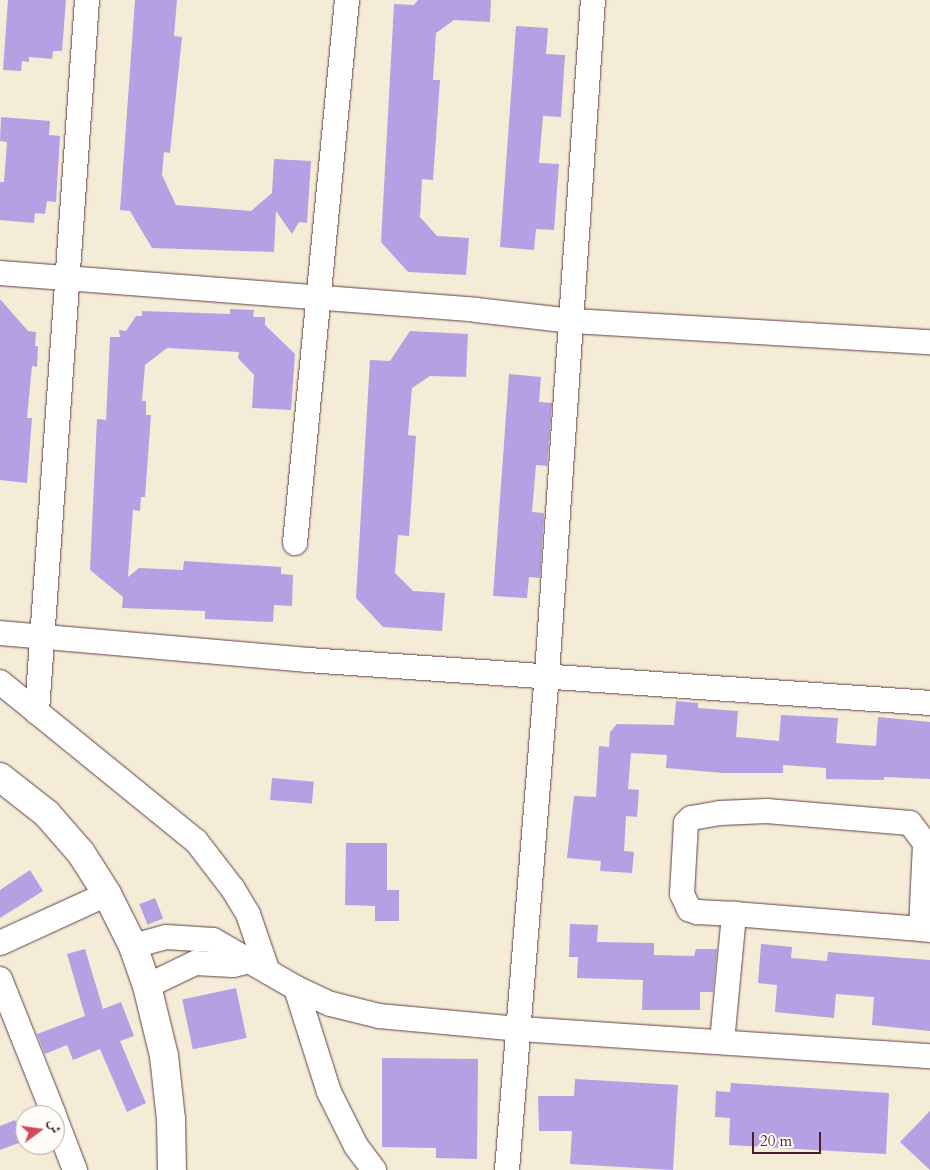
<!DOCTYPE html>
<html>
<head>
<meta charset="utf-8">
<style>
  body { margin:0 }
  #map { position:relative; width:930px; height:1170px; overflow:hidden; background:#f4ecd7; font-family:Cardo,Amiri,serif }
  div>[style] { position:absolute }
  [style*='--x'] { left:calc(var(--x)*1px); top:calc(var(--y)*1px); width:calc(var(--w)*1px); rotate:calc(var(--a)*1deg) }
  .building>* { inset:0; background:#b4a0e2; transform-origin:0 0 }
  .roads { filter:drop-shadow(0 0 1px #643e45) drop-shadow(0 0 1px #643e45) }
  .street>* { height:24px; margin:-12px; padding:0 12px; transform-origin:12px; border-radius:12px; background:#fff }
  .secondary>* { height:28px; margin:-14px; padding:0 14px; transform-origin:14px; border-radius:14px; background:#fff }
  span { translate:-50% -50%; white-space:nowrap; text-align:center; line-height:1.15; -webkit-text-stroke:4px #fdfcf7; paint-order:stroke }
  .north { position:absolute; left:15px; top:1105px; width:50px; height:50px; box-sizing:border-box; background:#fdfcf7; border:1px solid #b5a4a5; border-radius:50%; rotate:76deg; font-size:14px; font-weight:700; line-height:20px; text-align:center; color:#4a1f2b }
  .north::after { content:''; display:block; margin:auto; width:18px; height:22px; background:#d1495b; clip-path:polygon(50% 0,100% 100%,50% 72%,0 100%) }
  .scale { position:absolute; left:752px; top:1132px; width:69px; height:22px; box-sizing:border-box; border:2px solid #4a1f2b; border-top:0; padding-left:6px; font-size:15px; line-height:18px; white-space:nowrap; color:#4a1f2b; -webkit-text-stroke:4px #fdfcf7; paint-order:stroke }
</style>
</head>
<body>
<div id="map">
  <div class="building">
    <i style="clip-path:polygon(8px 0,66px 0,62px 51px,53px 51px,52px 59px,29px 57px,29px 62px,22px 61px,21px 71px,3px 70px)"></i>
    <i style="clip-path:polygon(135px 0,177px 0,174px 36px,182px 37px,170px 153px,164px 152px,162px 175px,176px 205px,251px 211px,272px 193px,274px 159px,311px 161px,307px 223px,299px 222px,292px 234px,276px 211px,274px 252px,152px 248px,130px 211px,120px 210px)"></i>
    <i style="clip-path:polygon(418px 0,491px 0,490px 22px,454px 20px,436px 33px,433px 80px,440px 80px,433px 180px,422px 179px,420px 217px,437px 236px,469px 238px,466px 275px,408px 272px,381px 242px,394px 4px,414px 5px)"></i>
    <i style="clip-path:polygon(516px 26px,548px 28px,546px 54px,565px 55px,561px 117px,543px 116px,539px 163px,559px 164px,554px 230px,536px 229px,534px 250px,500px 247px)"></i>
    <i style="clip-path:polygon(1px 117px,50px 121px,49px 135px,60px 136px,56px 202px,47px 201px,45px 214px,35px 213px,34px 223px,0 220px,0 182px,4px 182px,7px 142px,0 141px)"></i>
    <i style="clip-path:polygon(0 299px,28px 331px,36px 332px,35px 346px,38px 346px,37px 367px,32px 366px,27px 418px,32px 418px,27px 483px,0 480px)"></i>
    <i style="clip-path:polygon(230px 309px,254px 310px,253px 317px,265px 317px,265px 325px,295px 354px,291px 410px,252px 408px,254px 375px,238px 358px,239px 352px,167px 348px,145px 365px,142px 401px,146px 401px,146px 415px,151px 415px,145px 497px,141px 497px,140px 511px,133px 510px,128px 577px,139px 568px,183px 570px,184px 561px,281px 567px,281px 574px,293px 575px,292px 606px,274px 605px,273px 622px,205px 619px,205px 611px,122px 608px,123px 597px,90px 570px,97px 419px,106px 420px,110px 337px,120px 337px,119px 330px,126px 331px,136px 316px,142px 316px,142px 311px,230px 314px)"></i>
    <i style="clip-path:polygon(410px 331px,468px 334px,466px 377px,430px 376px,412px 388px,408px 435px,416px 436px,409px 536px,398px 535px,395px 573px,413px 591px,445px 593px,442px 631px,383px 627px,356px 598px,370px 360px,390px 361px)"></i>
    <i style="clip-path:polygon(509px 374px,541px 377px,539px 402px,552px 403px,547px 466px,536px 465px,532px 512px,544px 513px,540px 578px,529px 577px,527px 598px,493px 596px)"></i>
    <i style="clip-path:polygon(676px 701px,698px 703px,698px 708px,738px 711px,736px 737px,779px 741px,781px 715px,838px 718px,836px 743px,876px 746px,878px 717px,930px 722px,930px 779px,884px 777px,884px 780px,826px 779px,826px 768px,783px 765px,783px 773px,723px 773px,666px 768px,667px 755px,631px 753px,628px 789px,639px 790px,637px 817px,626px 816px,624px 851px,634px 852px,632px 873px,600px 871px,601px 861px,567px 858px,574px 796px,596px 797px,599px 746px,609px 747px,610px 732px,617px 724px,674px 725px)"></i>
    <i style="left:272px;top:778px;width:42px;height:22px;rotate:5deg"></i>
    <i style="clip-path:polygon(346px 843px,387px 843px,387px 890px,399px 890px,399px 921px,375px 921px,375px 906px,345px 905px)"></i>
    <i style="clip-path:polygon(30px 870px,43px 891px,0 918px,0 890px)"></i>
    <i style="left:155px;top:898px;width:22px;height:17px;rotate:68deg"></i>
    <i style="clip-path:polygon(570px 924px,598px 925px,597px 942px,654px 943px,654px 955px,694px 956px,696px 949px,717px 949px,713px 992px,700px 992px,700px 1010px,642px 1010px,643px 980px,577px 978px,578px 957px,569px 957px)"></i>
    <i style="clip-path:polygon(761px 944px,792px 947px,791px 958px,827px 961px,828px 952px,930px 960px,930px 1031px,872px 1025px,874px 997px,836px 994px,834px 1018px,775px 1012px,777px 985px,758px 983px)"></i>
    <i style="clip-path:polygon(85px 949px,103px 1009px,121px 1002px,134px 1036px,120px 1041px,146px 1103px,127px 1112px,100px 1049px,73px 1060px,67px 1045px,45px 1054px,37px 1034px,85px 1016px,67px 954px)"></i>
    <i style="left:236px;top:988px;width:51px;height:55px;rotate:78deg"></i>
    <i style="clip-path:polygon(382px 1058px,478px 1059px,477px 1159px,436px 1158px,436px 1148px,382px 1147px)"></i>
    <i style="clip-path:polygon(575px 1079px,678px 1085px,673px 1170px,570px 1164px,572px 1131px,539px 1131px,538px 1096px,574px 1096px)"></i>
    <i style="clip-path:polygon(731px 1083px,889px 1093px,886px 1154px,729px 1145px,730px 1118px,715px 1117px,716px 1091px,730px 1092px)"></i>
    <i style="clip-path:polygon(930px 1111px,930px 1170px,900px 1142px)"></i>
    <i style="clip-path:polygon(15px 1120px,24px 1141px,0 1150px,0 1126px)"></i>
  </div>
  <div class="roads">
    <div class="street">
      <i style="--x:87;--y:0;--w:714;--a:94.02"></i>
      <i style="--x:37;--y:712;--w:205;--a:39.1"></i>
      <i style="--x:196;--y:841;--w:61;--a:52.4"></i>
      <i style="--x:233;--y:889;--w:29;--a:59"></i>
      <i style="--x:248;--y:914;--w:61;--a:71"></i>
      <i style="--x:0;--y:273;--w:477;--a:4.4"></i>
      <i style="--x:476;--y:310;--w:97;--a:6.5"></i>
      <i style="--x:572;--y:321;--w:359;--a:3.4"></i>
      <i style="--x:295;--y:543;--w:545;--a:-84.53"></i>
      <i style="--x:0;--y:633;--w:309;--a:5"></i>
      <i style="--x:308;--y:660;--w:623;--a:3.95"></i>
      <i style="--x:0;--y:682;--w:48;--a:39"></i>
      <i style="--x:921;--y:929;--w:86;--a:-87.3"></i>
      <i style="--x:925;--y:843;--w:25;--a:-127"></i>
      <i style="--x:910;--y:823;--w:144;--a:-175.2"></i>
      <i style="--x:767;--y:811;--w:47;--a:177.6"></i>
      <i style="--x:720;--y:813;--w:29;--a:170"></i>
      <i style="--x:691;--y:818;--w:7;--a:135"></i>
      <i style="--x:686;--y:823;--w:71;--a:93.2"></i>
      <i style="--x:682;--y:894;--w:17;--a:65"></i>
      <i style="--x:689;--y:909;--w:9;--a:21"></i>
      <i style="--x:697;--y:912;--w:37;--a:3"></i>
      <i style="--x:734;--y:914;--w:188;--a:4.6"></i>
      <i style="--x:921;--y:929;--w:9;--a:6"></i>
      <i style="--x:0;--y:943;--w:118;--a:-24.6"></i>
      <i style="--x:133;--y:946;--w:34;--a:-15"></i>
      <i style="--x:166;--y:937;--w:47;--a:3.7"></i>
      <i style="--x:213;--y:940;--w:96;--a:30"></i>
      <i style="--x:296;--y:988;--w:38;--a:25"></i>
      <i style="--x:331;--y:1004;--w:49;--a:14"></i>
      <i style="--x:379;--y:1016;--w:142;--a:5.3"></i>
      <i style="--x:520;--y:1029;--w:411;--a:3.8"></i>
      <i style="--x:0;--y:979;--w:146;--a:68.3"></i>
      <i style="--x:147;--y:986;--w:53;--a:-25.6"></i>
      <i style="--x:195;--y:963;--w:38;--a:3"></i>
      <i style="--x:233;--y:965;--w:13;--a:-13"></i>
      <i style="--x:296;--y:988;--w:109;--a:72.4"></i>
      <i style="--x:329;--y:1092;--w:60;--a:63.4"></i>
      <i style="--x:356;--y:1146;--w:30;--a:53"></i>
      <i style="--x:722;--y:1042;--w:129;--a:-84.6"></i>
      <i style="--x:55;--y:1118;--w:56;--a:69"></i>
      <i style="--x:507;--y:1170;--w:498;--a:-85.4"></i>
      <i style="--x:547;--y:674;--w:676;--a:-86.1"></i>
    </div>
    <div class="secondary">
      <i style="--x:0;--y:777;--w:60;--a:38.2"></i>
      <i style="--x:47;--y:814;--w:52;--a:48.9"></i>
      <i style="--x:81;--y:853;--w:49;--a:57.6"></i>
      <i style="--x:107;--y:894;--w:58;--a:63.4"></i>
      <i style="--x:133;--y:946;--w:42;--a:70.7"></i>
      <i style="--x:147;--y:986;--w:72;--a:76.3"></i>
      <i style="--x:164;--y:1056;--w:63;--a:83.7"></i>
      <i style="--x:171;--y:1119;--w:51;--a:88.9"></i>
    </div>
  </div>
  <div class="north">ش</div>
  <div class="scale">20 m</div>
</div>
</body>
</html>
